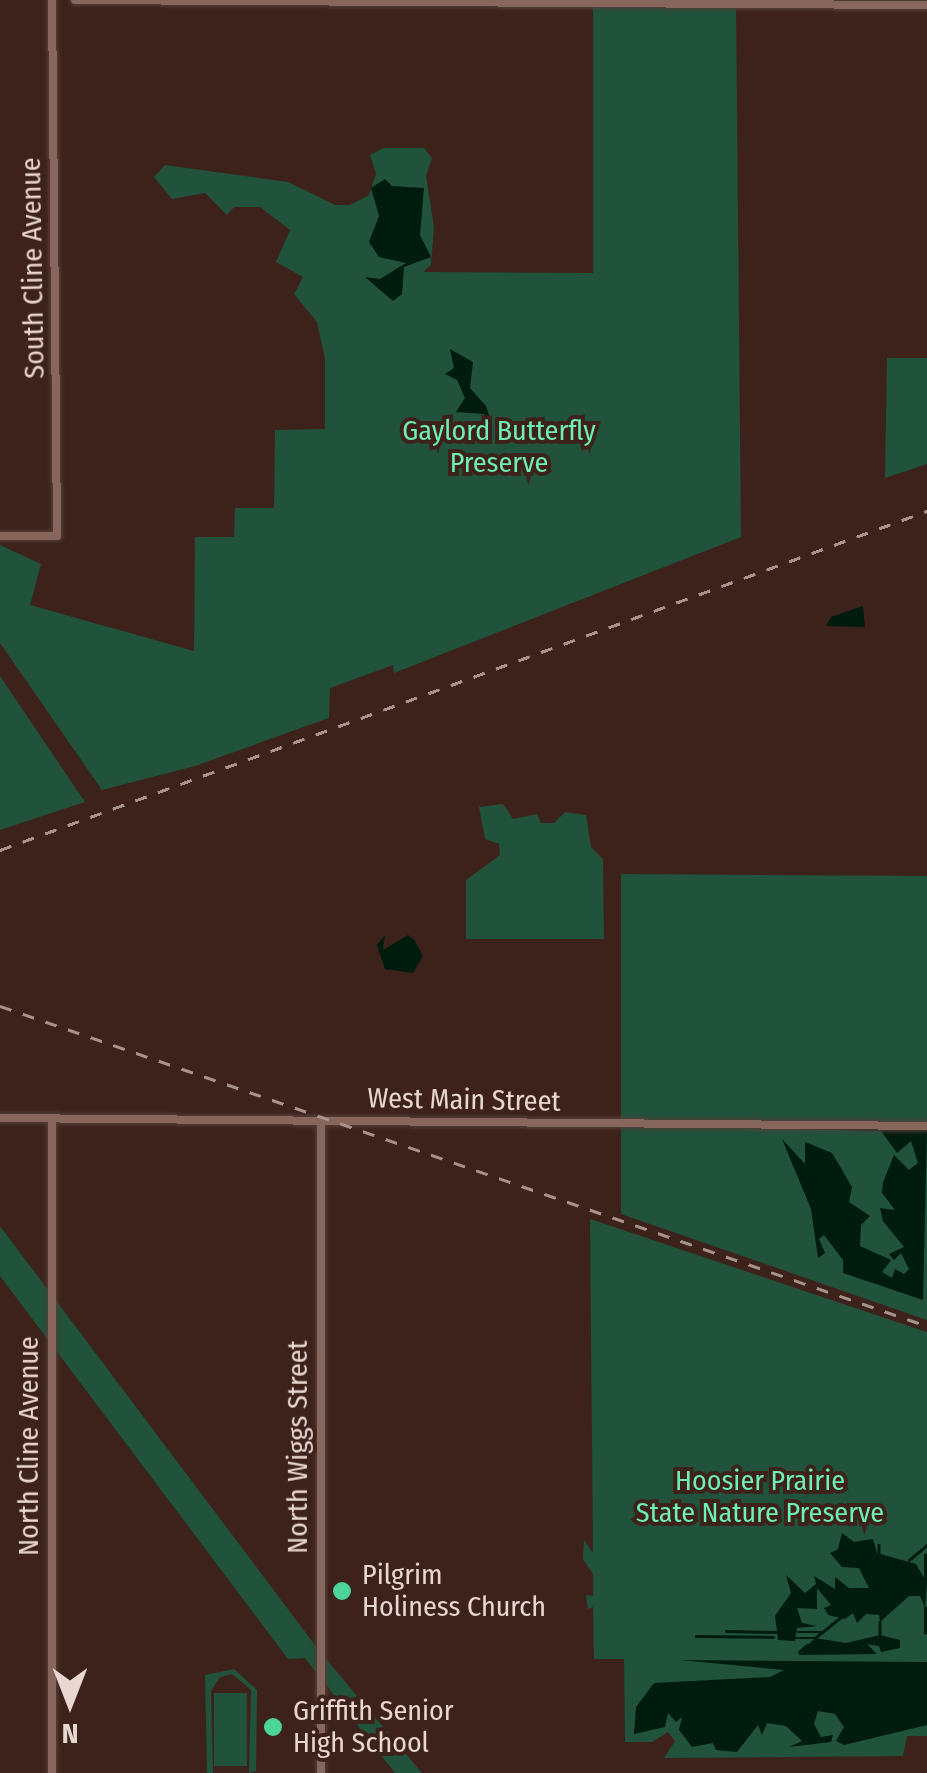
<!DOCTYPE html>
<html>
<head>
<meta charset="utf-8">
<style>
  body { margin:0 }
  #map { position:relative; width:927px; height:1773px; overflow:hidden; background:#3d221b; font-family:"Fira Sans Condensed",sans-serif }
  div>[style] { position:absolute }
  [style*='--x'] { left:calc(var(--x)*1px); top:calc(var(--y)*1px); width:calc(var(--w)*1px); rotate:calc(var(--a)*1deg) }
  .green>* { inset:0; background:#20523c; transform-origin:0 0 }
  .water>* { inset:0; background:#001c0f }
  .stream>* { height:2.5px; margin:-1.25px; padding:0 1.25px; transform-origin:1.25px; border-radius:1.25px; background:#001c0f }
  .roads { filter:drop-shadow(0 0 2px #56403a) drop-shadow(0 0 2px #56403a) }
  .secondary>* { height:8px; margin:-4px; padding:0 4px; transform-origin:4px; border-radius:4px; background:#86665d }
  .rail>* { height:2.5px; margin-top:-1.25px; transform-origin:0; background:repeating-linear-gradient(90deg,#a8928c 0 12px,transparent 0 24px) }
  .dots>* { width:28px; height:28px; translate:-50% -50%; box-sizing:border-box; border:5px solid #3d221b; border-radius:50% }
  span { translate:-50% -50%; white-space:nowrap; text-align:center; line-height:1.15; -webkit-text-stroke:8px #3d221b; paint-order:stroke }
  .street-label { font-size:28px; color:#e8d6d1 }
  .park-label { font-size:28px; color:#6defb5 }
  .poi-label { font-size:28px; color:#e8d6d1 }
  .left { translate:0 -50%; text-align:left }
  .north { position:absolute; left:20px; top:1653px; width:100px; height:100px; -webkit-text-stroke:8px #3d221b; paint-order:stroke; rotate:180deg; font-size:28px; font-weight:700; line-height:40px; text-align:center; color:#e8d6d1 }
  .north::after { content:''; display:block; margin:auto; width:35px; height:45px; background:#e8d6d1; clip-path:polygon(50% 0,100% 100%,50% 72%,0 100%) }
</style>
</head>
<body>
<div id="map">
  <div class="green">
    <i style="clip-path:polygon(593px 6px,736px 6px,741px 537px,394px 673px,393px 665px,330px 688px,329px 718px,195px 766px,102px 790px,0 643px,0 545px,41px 564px,30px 605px,194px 651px,195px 537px,234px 537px,235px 508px,274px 508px,275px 430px,325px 429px,325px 359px,317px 322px,294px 294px,303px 277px,276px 262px,290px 230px,260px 207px,234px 207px,227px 215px,205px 193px,172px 199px,154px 177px,165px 165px,288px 182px,335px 205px,350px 205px,369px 195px,376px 174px,370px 155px,383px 148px,424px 148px,432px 158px,426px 176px,434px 227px,431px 265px,423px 272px,593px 273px)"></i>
    <i style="clip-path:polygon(887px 358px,927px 358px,927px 464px,885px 478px)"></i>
    <i style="clip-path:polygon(0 676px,85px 802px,0 830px)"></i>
    <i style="clip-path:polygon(503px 804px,513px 819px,537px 814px,541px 823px,554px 823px,565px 812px,586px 815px,591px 847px,603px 859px,604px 939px,466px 939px,466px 880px,500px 855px,499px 844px,485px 839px,479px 807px)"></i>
    <i style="clip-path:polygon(621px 874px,927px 876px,927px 1320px,621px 1214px)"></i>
    <i style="clip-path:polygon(590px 1219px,927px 1332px,927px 1736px,907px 1736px,903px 1756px,664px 1758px,675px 1741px,668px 1732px,652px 1742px,625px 1742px,624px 1659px,594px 1659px,593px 1607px,588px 1609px,586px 1595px,593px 1596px,593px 1574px,583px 1559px,584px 1540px,593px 1553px)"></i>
    <i style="clip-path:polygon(0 1226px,321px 1653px,422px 1773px,395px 1773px,305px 1658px,288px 1659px,0 1276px)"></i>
    <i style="clip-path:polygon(234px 1669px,257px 1690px,256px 1771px,249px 1773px,251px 1690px,232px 1674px,220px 1677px,211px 1691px,213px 1773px,207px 1773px,205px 1675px)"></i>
    <i style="left:214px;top:1693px;width:33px;height:73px"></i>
  </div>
  <div class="water">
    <i style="clip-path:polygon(385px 179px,392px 186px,424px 188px,420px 235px,431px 257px,404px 267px,402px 294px,393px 301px,365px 277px,380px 279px,406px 263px,379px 257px,369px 242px,379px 216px,371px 188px)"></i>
    <i style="clip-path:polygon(450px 349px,473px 362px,470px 388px,486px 406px,492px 424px,484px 414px,456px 412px,465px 398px,457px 380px,445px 374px,454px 368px)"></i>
    <i style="clip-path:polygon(863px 606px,865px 627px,826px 626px,831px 617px)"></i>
    <i style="clip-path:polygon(385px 935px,383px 950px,408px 935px,415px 941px,423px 956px,413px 973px,385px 969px,377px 945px)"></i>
    <i style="clip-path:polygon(697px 1127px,927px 1129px,923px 1300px,843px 1273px,843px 1260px,824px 1235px,819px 1239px,825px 1253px,818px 1258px,811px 1209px,782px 1139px,805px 1164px,805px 1142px,832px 1153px,852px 1187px,849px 1202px,870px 1216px,861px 1225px,860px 1246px,891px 1260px,882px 1272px,892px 1278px,895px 1269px,904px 1274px,909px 1269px,901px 1253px,894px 1260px,889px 1254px,904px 1247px,883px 1221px,880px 1208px,895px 1210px,882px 1193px,883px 1182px,894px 1155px,909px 1170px,918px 1163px,911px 1141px,897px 1153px,881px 1131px)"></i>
    <i style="clip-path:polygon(842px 1533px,854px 1542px,873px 1539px,877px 1553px,916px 1564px,927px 1583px,925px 1608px,920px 1596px,909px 1596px,880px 1622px,879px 1615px,866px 1614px,857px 1623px,853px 1613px,845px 1619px,828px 1615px,824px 1608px,831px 1605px,817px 1588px,817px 1609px,797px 1608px,802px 1623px,817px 1626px,797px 1628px,795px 1641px,778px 1640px,775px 1616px,791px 1593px,786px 1575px,805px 1593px,816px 1584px,814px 1576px,835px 1589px,835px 1577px,849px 1588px,869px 1588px,859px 1568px,842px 1567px,830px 1553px,838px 1549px)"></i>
    <i style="clip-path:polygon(880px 1635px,900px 1640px,900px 1648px,881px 1652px,879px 1646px,867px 1644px,877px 1654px,799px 1655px,815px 1638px,846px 1643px)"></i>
    <i style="clip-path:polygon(680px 1660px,927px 1662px,927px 1725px,844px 1745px,836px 1741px,844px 1727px,835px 1714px,818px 1711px,814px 1724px,821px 1737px,833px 1735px,831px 1742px,789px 1747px,802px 1741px,786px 1726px,767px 1723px,762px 1735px,758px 1725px,737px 1752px,716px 1750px,713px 1743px,692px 1747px,679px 1730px,682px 1717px,676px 1722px,668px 1713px,665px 1727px,634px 1734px,636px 1707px,654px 1683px,770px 1677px,784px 1670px)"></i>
  </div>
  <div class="stream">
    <i style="--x:879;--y:1545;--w:9;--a:90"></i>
    <i style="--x:909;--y:1560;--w:23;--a:-40"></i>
    <i style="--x:925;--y:1582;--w:27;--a:-90"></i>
    <i style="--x:880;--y:1622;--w:13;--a:90"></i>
    <i style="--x:726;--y:1631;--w:51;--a:1.1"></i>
    <i style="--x:798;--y:1632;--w:23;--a:0"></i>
    <i style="--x:925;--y:1633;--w:25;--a:-90"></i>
    <i style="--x:696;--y:1636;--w:77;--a:0.7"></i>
    <i style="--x:796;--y:1638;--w:19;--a:0"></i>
    <i style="--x:815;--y:1638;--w:36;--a:-39"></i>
    <i style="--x:799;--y:1652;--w:11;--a:-41"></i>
  </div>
  <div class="roads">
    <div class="secondary">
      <i style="--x:75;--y:0;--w:852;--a:0.34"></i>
      <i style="--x:0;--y:536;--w:57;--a:0"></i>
      <i style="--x:57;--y:536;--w:536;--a:-90.53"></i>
      <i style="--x:0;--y:1118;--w:927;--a:0.49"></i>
      <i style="--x:52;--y:1119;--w:654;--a:90"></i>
      <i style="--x:321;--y:1121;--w:652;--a:90"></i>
    </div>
  </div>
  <div class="rail">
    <i style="--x:0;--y:850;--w:987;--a:-20.09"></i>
    <i style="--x:0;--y:1006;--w:981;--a:19.04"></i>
  </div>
  <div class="dots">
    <i style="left:342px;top:1591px;background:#4cd49b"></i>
    <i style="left:273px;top:1727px;background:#4cd49b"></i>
  </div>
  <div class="street-label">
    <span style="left:33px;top:268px;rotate:-91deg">South Cline Avenue</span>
    <span style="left:464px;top:1100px;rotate:1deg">West Main Street</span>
    <span style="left:29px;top:1446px;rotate:-90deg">North Cline Avenue</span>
    <span style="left:298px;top:1447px;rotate:-90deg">North Wiggs Street</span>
  </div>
  <div class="park-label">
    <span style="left:499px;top:447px">Gaylord Butterfly<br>Preserve</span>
    <span style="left:760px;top:1497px">Hoosier Prairie<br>State Nature Preserve</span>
  </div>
  <div class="poi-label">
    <span class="left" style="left:362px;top:1591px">Pilgrim<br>Holiness Church</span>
    <span class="left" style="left:293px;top:1727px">Griffith Senior<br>High School</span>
  </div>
  <div class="north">N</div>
</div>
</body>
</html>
